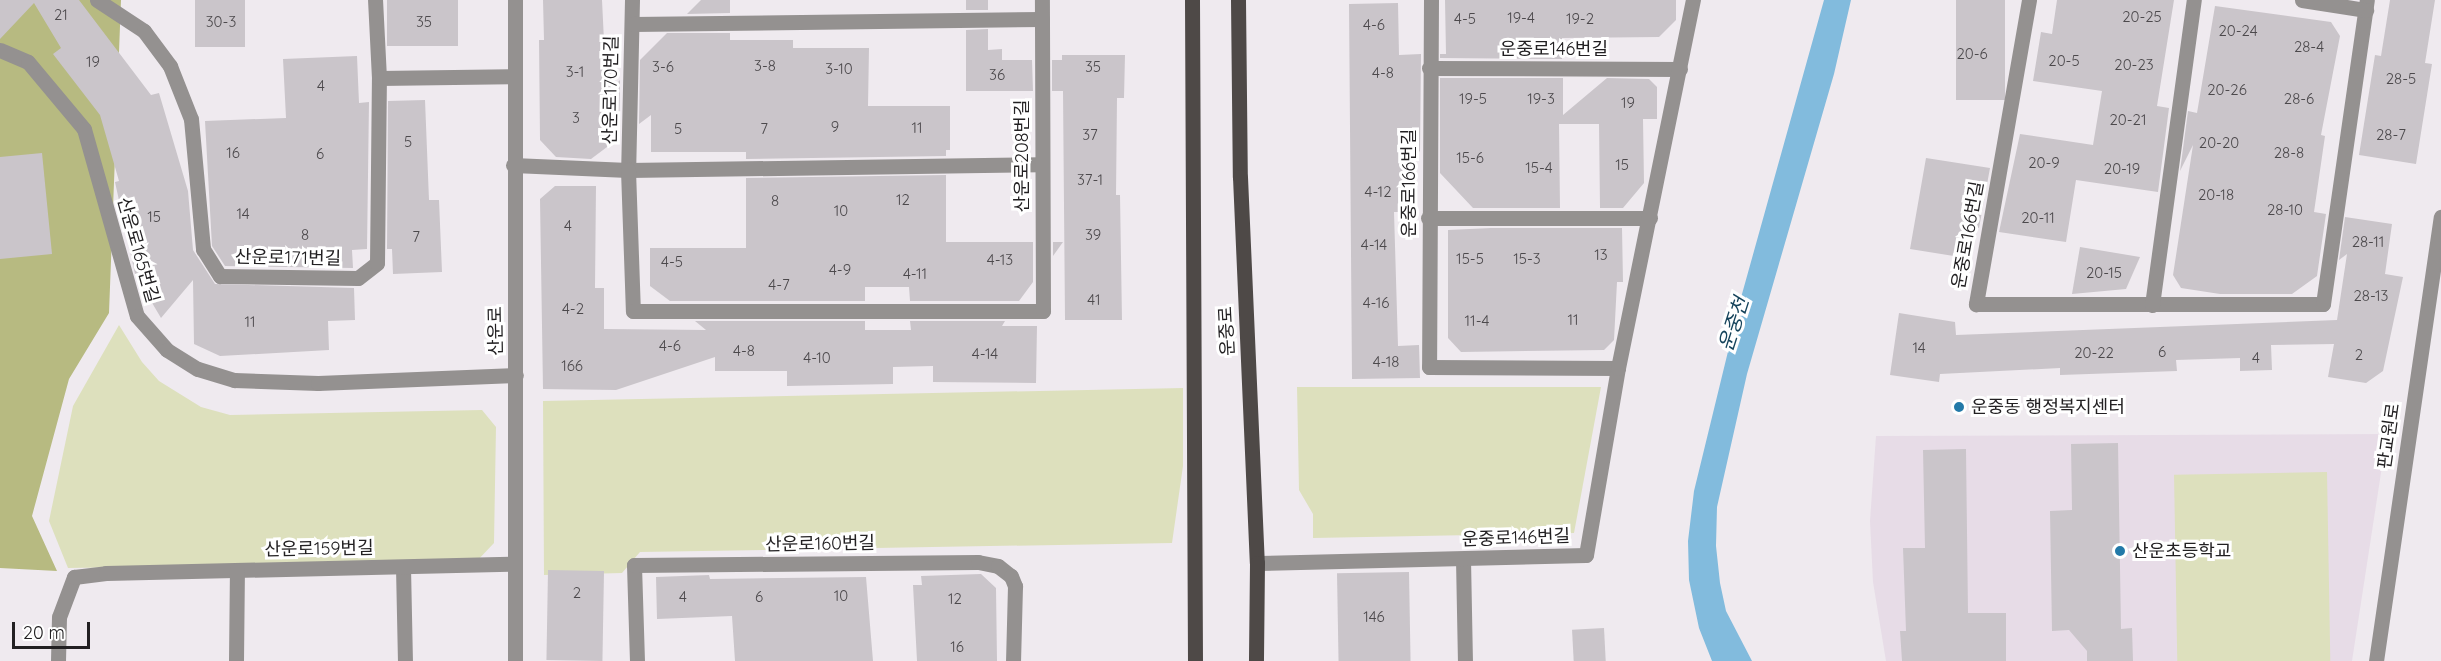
<!DOCTYPE html>
<html>
<head>
<meta charset="utf-8">
<style>
  body { margin:0 }
  #map { position:relative; width:2441px; height:661px; overflow:hidden; background:#efeaef; font-family:Quicksand,"Noto Sans KR",sans-serif }
  div>[style] { position:absolute }
  [style*='--x'] { left:calc(var(--x)*1px); top:calc(var(--y)*1px); width:calc(var(--w)*1px); rotate:calc(var(--a)*1deg) }
  .built>* { inset:0; background:#e7dce7 }
  .green>* { inset:0; background:#dde0bd; transform-origin:0 0 }
  .forest>* { inset:0; background:#b7ba81 }
  .water>* { inset:0; background:#82bbdd }
  .building>* { inset:0; background:#cac5ca; transform-origin:0 0 }
  .minor>* { height:15px; margin:-7.5px; padding:0 7.5px; transform-origin:7.5px; border-radius:7.5px; background:#949190 }
  .major>* { height:15px; margin:-7.5px; padding:0 7.5px; transform-origin:7.5px; border-radius:7.5px; background:#4e4947 }
  .dots>* { width:16px; height:16px; translate:-50% -50%; box-sizing:border-box; border:3px solid #fff; border-radius:50% }
  span { translate:-50% -50%; white-space:nowrap; text-align:center; line-height:1.15; -webkit-text-stroke:6px #fff; paint-order:stroke }
  .number-label { font-size:15px; color:#4c494c }
  .number-label span { -webkit-text-stroke-width:0 }
  .street-label { font-size:18px; color:#222022 }
  .poi-label { font-size:18px; color:#222022 }
  .left { translate:0 -50%; text-align:left }
  .water-label { font-size:20px; color:#15435b; font-style:italic }
  .scale { position:absolute; left:12px; top:622px; width:78px; height:27px; box-sizing:border-box; border:3px solid #222022; border-top:0; padding-left:8px; font-size:18px; line-height:21px; white-space:nowrap; color:#222022; -webkit-text-stroke:4px #fff; paint-order:stroke }
</style>
</head>
<body>
<div id="map">
  <div class="built">
    <i style="clip-path:polygon(2387px 434px,2352px 661px,1886px 661px,1873px 582px,1870px 521px,1876px 436px)"></i>
  </div>
  <div class="green">
    <i style="clip-path:polygon(119px 325px,142px 362px,159px 381px,201px 407px,230px 415px,482px 410px,496px 427px,494px 543px,476px 562px,68px 568px,49px 521px,73px 406px)"></i>
    <i style="clip-path:polygon(1297px 387px,1601px 387px,1574px 533px,1313px 538px,1313px 514px,1299px 490px)"></i>
    <i style="clip-path:polygon(1183px 388px,1183px 466px,1172px 543px,640px 552px,622px 573px,544px 575px,543px 401px)"></i>
    <i style="left:2327px;top:472px;width:189px;height:153px;rotate:89deg"></i>
  </div>
  <div class="forest">
    <i style="clip-path:polygon(0 0,121px 0,109px 313px,69px 379px,32px 516px,57px 571px,0 568px)"></i>
  </div>
  <div class="water">
    <i style="clip-path:polygon(1824px 0,1851px 0,1834px 74px,1747px 374px,1717px 507px,1716px 546px,1720px 583px,1726px 611px,1752px 661px,1712px 661px,1699px 628px,1689px 580px,1688px 541px,1694px 491px,1742px 294px)"></i>
  </div>
  <div class="building">
    <i style="clip-path:polygon(0 0,79px 0,151px 95px,159px 93px,188px 191px,193px 250px,215px 284px,354px 288px,355px 320px,328px 321px,329px 350px,220px 356px,194px 344px,193px 280px,161px 318px,135px 274px,115px 182px,119px 181px,100px 115px,53px 54px,61px 48px,34px 3px,0 39px)"></i>
    <i style="left:195px;top:0;width:50px;height:47px"></i>
    <i style="left:387px;top:0;width:71px;height:46px"></i>
    <i style="clip-path:polygon(543px 0,602px 0,604px 41px,611px 41px,611px 89px,620px 80px,619px 138px,591px 159px,556px 157px,540px 140px,539px 40px,544px 40px)"></i>
    <i style="clip-path:polygon(701px 0,730px 0,730px 13px,687px 14px)"></i>
    <i style="left:966px;top:0;width:22px;height:10px"></i>
    <i style="clip-path:polygon(1445px 0,1676px 0,1676px 20px,1659px 37px,1562px 38px,1562px 59px,1440px 58px,1440px 54px,1446px 54px)"></i>
    <i style="left:1956px;top:0;width:49px;height:100px"></i>
    <i style="clip-path:polygon(2057px 0,2174px 0,2157px 106px,2169px 108px,2158px 192px,2076px 180px,2066px 242px,1999px 232px,2020px 134px,2093px 145px,2102px 91px,2033px 81px,2041px 32px,2052px 34px)"></i>
    <i style="clip-path:polygon(2390px 0,2435px 0,2425px 63px,2432px 64px,2416px 164px,2359px 155px,2375px 55px,2381px 56px)"></i>
    <i style="clip-path:polygon(1398px 3px,1399px 55px,1421px 54px,1420px 152px,1405px 136px,1406px 212px,1394px 212px,1398px 346px,1419px 345px,1420px 378px,1352px 379px,1349px 4px)"></i>
    <i style="clip-path:polygon(2215px 6px,2331px 22px,2340px 36px,2321px 135px,2325px 136px,2314px 212px,2326px 214px,2317px 276px,2292px 294px,2220px 294px,2181px 288px,2173px 275px,2193px 145px,2180px 171px,2188px 111px,2197px 113px)"></i>
    <i style="clip-path:polygon(988px 29px,988px 50px,1002px 49px,1002px 60px,1032px 60px,1033px 91px,966px 91px,966px 30px)"></i>
    <i style="clip-path:polygon(667px 33px,730px 33px,730px 40px,793px 40px,793px 48px,869px 48px,868px 106px,950px 106px,950px 150px,946px 150px,946px 156px,746px 159px,746px 152px,651px 152px,651px 115px,639px 124px,640px 60px)"></i>
    <i style="clip-path:polygon(1062px 55px,1125px 55px,1124px 98px,1117px 98px,1116px 195px,1120px 195px,1122px 320px,1065px 320px,1063px 91px,1052px 91px,1052px 60px,1062px 60px)"></i>
    <i style="clip-path:polygon(357px 56px,359px 103px,369px 102px,367px 249px,352px 250px,353px 268px,225px 266px,212px 246px,205px 121px,286px 118px,283px 59px)"></i>
    <i style="clip-path:polygon(1440px 78px,1563px 78px,1563px 115px,1607px 78px,1649px 79px,1657px 87px,1657px 119px,1643px 119px,1644px 183px,1623px 208px,1600px 208px,1599px 124px,1559px 124px,1560px 208px,1473px 208px,1440px 173px)"></i>
    <i style="clip-path:polygon(425px 100px,429px 200px,439px 200px,442px 272px,393px 274px,392px 249px,387px 249px,388px 101px)"></i>
    <i style="clip-path:polygon(42px 153px,52px 254px,0 259px,0 157px)"></i>
    <i style="clip-path:polygon(1926px 158px,1990px 168px,1979px 228px,1965px 226px,1960px 257px,1910px 249px)"></i>
    <i style="clip-path:polygon(946px 175px,946px 242px,1033px 242px,1033px 282px,1019px 301px,910px 301px,909px 287px,865px 287px,865px 301px,670px 301px,650px 286px,650px 248px,746px 248px,746px 178px)"></i>
    <i style="clip-path:polygon(555px 186px,596px 186px,595px 288px,604px 288px,604px 329px,706px 330px,695px 321px,865px 321px,865px 330px,911px 330px,910px 321px,1005px 321px,1002px 326px,1037px 326px,1036px 383px,933px 382px,933px 366px,893px 367px,893px 384px,787px 386px,787px 371px,715px 371px,715px 357px,616px 390px,543px 389px,540px 199px)"></i>
    <i style="clip-path:polygon(2345px 217px,2392px 224px,2385px 274px,2403px 277px,2383px 371px,2366px 383px,2328px 377px,2334px 344px,2271px 345px,2272px 370px,2240px 371px,2240px 358px,2176px 360px,2177px 371px,2060px 375px,2060px 368px,1940px 374px,1939px 382px,1890px 375px,1899px 313px,1955px 322px,1956px 335px,2337px 320px,2347px 254px,2339px 260px)"></i>
    <i style="clip-path:polygon(1491px 228px,1622px 228px,1623px 282px,1617px 282px,1614px 340px,1604px 350px,1461px 352px,1448px 338px,1448px 230px)"></i>
    <i style="clip-path:polygon(1053px 242px,1063px 242px,1053px 256px)"></i>
    <i style="clip-path:polygon(2080px 247px,2140px 257px,2126px 289px,2072px 294px)"></i>
    <i style="clip-path:polygon(2118px 443px,2121px 629px,2132px 628px,2133px 661px,2087px 661px,2087px 651px,2069px 630px,2052px 631px,2050px 511px,2072px 510px,2071px 444px)"></i>
    <i style="clip-path:polygon(1966px 449px,1968px 613px,2006px 613px,2006px 661px,1902px 661px,1900px 631px,1906px 631px,1903px 548px,1925px 548px,1923px 450px)"></i>
    <i style="left:604px;top:571px;width:90px;height:56px;rotate:91deg"></i>
    <i style="left:1409px;top:572px;width:89px;height:72px;rotate:89deg"></i>
    <i style="clip-path:polygon(981px 574px,996px 588px,997px 661px,917px 661px,913px 585px,922px 585px,921px 576px)"></i>
    <i style="clip-path:polygon(709px 575px,710px 579px,866px 577px,873px 661px,735px 661px,732px 616px,657px 619px,656px 577px)"></i>
    <i style="left:1604px;top:628px;width:33px;height:32px;rotate:87deg"></i>
  </div>
  <div class="minor">
    <i style="--x:97;--y:0;--w:56;--a:33.4"></i>
    <i style="--x:144;--y:31;--w:44;--a:53.4"></i>
    <i style="--x:170;--y:66;--w:57;--a:68.4"></i>
    <i style="--x:191;--y:119;--w:131;--a:84.7"></i>
    <i style="--x:203;--y:249;--w:32;--a:58"></i>
    <i style="--x:220;--y:276;--w:138;--a:0.8"></i>
    <i style="--x:358;--y:278;--w:24;--a:-38"></i>
    <i style="--x:377;--y:263;--w:185;--a:-89.4"></i>
    <i style="--x:379;--y:78;--w:78;--a:-92.9"></i>
    <i style="--x:632;--y:0;--w:170;--a:91.3"></i>
    <i style="--x:628;--y:170;--w:414;--a:-0.8"></i>
    <i style="--x:1431;--y:0;--w:367;--a:90.3"></i>
    <i style="--x:1429;--y:367;--w:189;--a:0.3"></i>
    <i style="--x:2029;--y:0;--w:309;--a:99.9"></i>
    <i style="--x:1976;--y:304;--w:347;--a:0"></i>
    <i style="--x:2323;--y:304;--w:307;--a:-81.8"></i>
    <i style="--x:2302;--y:0;--w:65;--a:8.9"></i>
    <i style="--x:632;--y:24;--w:410;--a:-0.7"></i>
    <i style="--x:0;--y:50;--w:30;--a:23"></i>
    <i style="--x:28;--y:62;--w:87;--a:50.1"></i>
    <i style="--x:84;--y:129;--w:194;--a:74.2"></i>
    <i style="--x:137;--y:316;--w:45;--a:48.6"></i>
    <i style="--x:167;--y:350;--w:36;--a:32"></i>
    <i style="--x:198;--y:369;--w:38;--a:17"></i>
    <i style="--x:234;--y:380;--w:84;--a:2"></i>
    <i style="--x:318;--y:383;--w:198;--a:-2.3"></i>
    <i style="--x:1429;--y:68;--w:251;--a:0.2"></i>
    <i style="--x:379;--y:78;--w:135;--a:-0.8"></i>
    <i style="--x:513;--y:165;--w:115;--a:2.5"></i>
    <i style="--x:628;--y:170;--w:141;--a:88"></i>
    <i style="--x:633;--y:311;--w:410;--a:0"></i>
    <i style="--x:1043;--y:311;--w:311;--a:-90.2"></i>
    <i style="--x:1428;--y:218;--w:222;--a:0"></i>
    <i style="--x:2152;--y:305;--w:308;--a:-82.2"></i>
    <i style="--x:1463;--y:559;--w:102;--a:88.9"></i>
    <i style="--x:1257;--y:563;--w:329;--a:-1.4"></i>
    <i style="--x:1586;--y:555;--w:190;--a:-80.3"></i>
    <i style="--x:1618;--y:368;--w:376;--a:-78.5"></i>
    <i style="--x:403;--y:567;--w:94;--a:88.8"></i>
    <i style="--x:58;--y:661;--w:44;--a:-88.7"></i>
    <i style="--x:59;--y:617;--w:43;--a:-69.4"></i>
    <i style="--x:74;--y:577;--w:32;--a:-7"></i>
    <i style="--x:106;--y:573;--w:409;--a:-1.3"></i>
    <i style="--x:236;--y:661;--w:91;--a:-89.4"></i>
    <i style="--x:515;--y:661;--w:661;--a:-90"></i>
    <i style="--x:637;--y:661;--w:96;--a:-91.8"></i>
    <i style="--x:634;--y:565;--w:344;--a:-0.5"></i>
    <i style="--x:978;--y:562;--w:20;--a:11"></i>
    <i style="--x:998;--y:566;--w:16;--a:38"></i>
    <i style="--x:1011;--y:576;--w:11;--a:68"></i>
    <i style="--x:1015;--y:586;--w:75;--a:91.5"></i>
    <i style="--x:2376;--y:661;--w:449;--a:-81.7"></i>
  </div>
  <div class="major">
    <i style="--x:1192;--y:0;--w:661;--a:89.74"></i>
    <i style="--x:1238;--y:0;--w:177;--a:89.4"></i>
    <i style="--x:1240;--y:177;--w:386;--a:87.5"></i>
    <i style="--x:1257;--y:563;--w:98;--a:90.6"></i>
  </div>
  <div class="dots">
    <i style="left:1959px;top:407px;background:#2379a8"></i>
    <i style="left:2120px;top:551px;background:#2379a8"></i>
  </div>
  <div class="number-label">
    <span style="left:61px;top:15px">21</span>
    <span style="left:2142px;top:17px">20-25</span>
    <span style="left:1521px;top:18px">19-4</span>
    <span style="left:1465px;top:19px">4-5</span>
    <span style="left:1580px;top:19px">19-2</span>
    <span style="left:221px;top:22px">30-3</span>
    <span style="left:424px;top:22px">35</span>
    <span style="left:1374px;top:25px">4-6</span>
    <span style="left:2238px;top:31px">20-24</span>
    <span style="left:2309px;top:47px">28-4</span>
    <span style="left:1972px;top:54px">20-6</span>
    <span style="left:2064px;top:61px">20-5</span>
    <span style="left:93px;top:62px">19</span>
    <span style="left:2134px;top:65px">20-23</span>
    <span style="left:765px;top:66px">3-8</span>
    <span style="left:663px;top:67px">3-6</span>
    <span style="left:1093px;top:67px">35</span>
    <span style="left:839px;top:69px">3-10</span>
    <span style="left:575px;top:72px">3-1</span>
    <span style="left:1383px;top:73px">4-8</span>
    <span style="left:997px;top:75px">36</span>
    <span style="left:2401px;top:79px">28-5</span>
    <span style="left:321px;top:86px">4</span>
    <span style="left:2227px;top:90px">20-26</span>
    <span style="left:1473px;top:99px">19-5</span>
    <span style="left:1541px;top:99px">19-3</span>
    <span style="left:2299px;top:99px">28-6</span>
    <span style="left:1628px;top:103px">19</span>
    <span style="left:576px;top:118px">3</span>
    <span style="left:2128px;top:120px">20-21</span>
    <span style="left:835px;top:127px">9</span>
    <span style="left:917px;top:128px">11</span>
    <span style="left:678px;top:129px">5</span>
    <span style="left:764px;top:129px">7</span>
    <span style="left:1090px;top:135px">37</span>
    <span style="left:2391px;top:135px">28-7</span>
    <span style="left:408px;top:142px">5</span>
    <span style="left:2219px;top:143px">20-20</span>
    <span style="left:233px;top:153px">16</span>
    <span style="left:2289px;top:153px">28-8</span>
    <span style="left:320px;top:154px">6</span>
    <span style="left:1470px;top:158px">15-6</span>
    <span style="left:2044px;top:163px">20-9</span>
    <span style="left:1622px;top:165px">15</span>
    <span style="left:1539px;top:168px">15-4</span>
    <span style="left:2122px;top:169px">20-19</span>
    <span style="left:1090px;top:180px">37-1</span>
    <span style="left:1378px;top:192px">4-12</span>
    <span style="left:2216px;top:195px">20-18</span>
    <span style="left:903px;top:200px">12</span>
    <span style="left:775px;top:201px">8</span>
    <span style="left:2285px;top:210px">28-10</span>
    <span style="left:841px;top:211px">10</span>
    <span style="left:243px;top:214px">14</span>
    <span style="left:154px;top:217px">15</span>
    <span style="left:2038px;top:218px">20-11</span>
    <span style="left:568px;top:226px">4</span>
    <span style="left:305px;top:235px">8</span>
    <span style="left:1093px;top:235px">39</span>
    <span style="left:416px;top:237px">7</span>
    <span style="left:2368px;top:242px">28-11</span>
    <span style="left:1374px;top:245px">4-14</span>
    <span style="left:1601px;top:255px">13</span>
    <span style="left:1470px;top:259px">15-5</span>
    <span style="left:1527px;top:259px">15-3</span>
    <span style="left:1000px;top:260px">4-13</span>
    <span style="left:672px;top:262px">4-5</span>
    <span style="left:840px;top:270px">4-9</span>
    <span style="left:2104px;top:273px">20-15</span>
    <span style="left:915px;top:274px">4-11</span>
    <span style="left:779px;top:285px">4-7</span>
    <span style="left:2371px;top:296px">28-13</span>
    <span style="left:1094px;top:300px">41</span>
    <span style="left:1376px;top:303px">4-16</span>
    <span style="left:573px;top:309px">4-2</span>
    <span style="left:1573px;top:320px">11</span>
    <span style="left:1477px;top:321px">11-4</span>
    <span style="left:250px;top:322px">11</span>
    <span style="left:670px;top:346px">4-6</span>
    <span style="left:1919px;top:348px">14</span>
    <span style="left:744px;top:351px">4-8</span>
    <span style="left:2162px;top:352px">6</span>
    <span style="left:2094px;top:353px">20-22</span>
    <span style="left:985px;top:354px">4-14</span>
    <span style="left:2359px;top:355px">2</span>
    <span style="left:817px;top:358px">4-10</span>
    <span style="left:2256px;top:358px">4</span>
    <span style="left:1386px;top:362px">4-18</span>
    <span style="left:572px;top:366px">166</span>
    <span style="left:577px;top:593px">2</span>
    <span style="left:841px;top:596px">10</span>
    <span style="left:683px;top:597px">4</span>
    <span style="left:759px;top:597px">6</span>
    <span style="left:955px;top:599px">12</span>
    <span style="left:1374px;top:617px">146</span>
    <span style="left:957px;top:647px">16</span>
  </div>
  <div class="street-label">
    <span style="left:1554px;top:49px">운중로146번길</span>
    <span style="left:611px;top:90px;rotate:-89deg">산운로170번길</span>
    <span style="left:1022px;top:156px;rotate:-90deg">산운로208번길</span>
    <span style="left:1409px;top:183px;rotate:-90deg">운중로166번길</span>
    <span style="left:1968px;top:235px;rotate:-80deg">운중로166번길</span>
    <span style="left:138px;top:250px;rotate:74deg">산운로165번길</span>
    <span style="left:288px;top:258px;rotate:1deg">산운로171번길</span>
    <span style="left:496px;top:331px;rotate:-91deg">산운로</span>
    <span style="left:1227px;top:331px;rotate:-93deg">운중로</span>
    <span style="left:2389px;top:436px;rotate:-82deg">판교원로</span>
    <span style="left:1516px;top:538px;rotate:-2deg">운중로146번길</span>
    <span style="left:820px;top:544px;rotate:-1deg">산운로160번길</span>
    <span style="left:319px;top:549px;rotate:-1deg">산운로159번길</span>
  </div>
  <div class="poi-label">
    <span class="left" style="left:1971px;top:407px">운중동 행정복지센터</span>
    <span class="left" style="left:2132px;top:551px">산운초등학교</span>
  </div>
  <div class="water-label">
    <span style="left:1733px;top:324px;rotate:-72deg">운중천</span>
  </div>
  <div class="scale">20 m</div>
</div>
</body>
</html>
